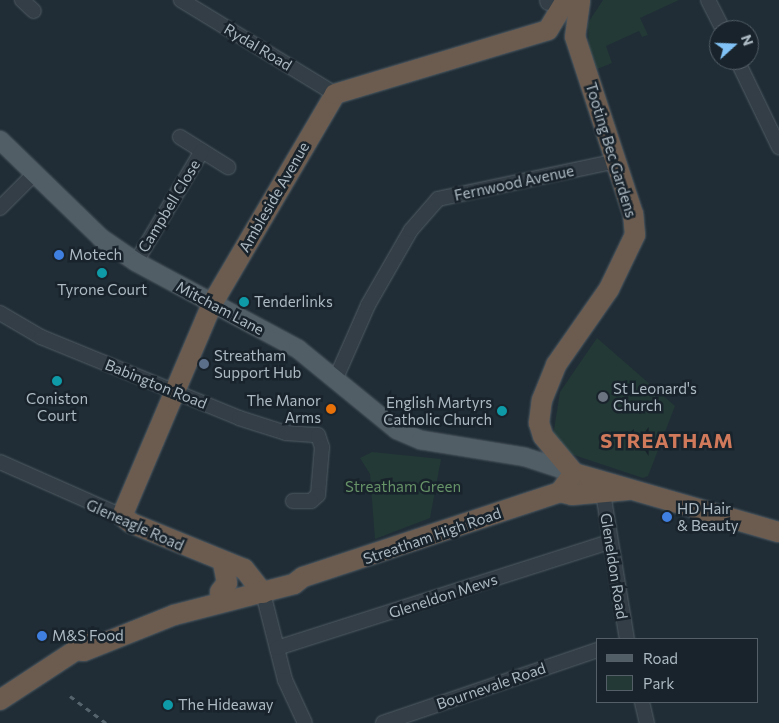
<!DOCTYPE html>
<html>
<head>
<meta charset="utf-8">
<style>
  body { margin:0 }
  #map { position:relative; width:779px; height:723px; overflow:hidden; background:#202d36; font-family:Commissioner,sans-serif }
  div>[style] { position:absolute }
  [style*='--x'] { left:calc(var(--x)*1px); top:calc(var(--y)*1px); width:calc(var(--w)*1px); rotate:calc(var(--a)*1deg) }
  .green>* { inset:0; background:#233936 }
  .roads { filter:drop-shadow(0 0 1px #515c64) drop-shadow(0 0 1px #515c64) }
  .minor>* { height:14px; margin:-7px; padding:0 7px; transform-origin:7px; border-radius:7px; background:#333e46 }
  .major>* { height:18px; margin:-9px; padding:0 9px; transform-origin:9px; border-radius:9px; background:#515e66 }
  .highway>* { height:20px; margin:-10px; padding:0 10px; transform-origin:10px; border-radius:10px; background:#6c5c50 }
  .rail>* { height:3px; margin-top:-1.5px; transform-origin:0; background:repeating-linear-gradient(90deg,#55636d 0 5px,transparent 0 10px) }
  .dots>* { width:14px; height:14px; translate:-50% -50%; box-sizing:border-box; border:2px solid #19232b; border-radius:50% }
  span { translate:-50% -50%; white-space:nowrap; text-align:center; line-height:1.15; -webkit-text-stroke:5px #19232b; paint-order:stroke }
  .street-label { font-size:15px; color:#adbac3 }
  .poi-label { font-size:15px; color:#adbac3 }
  .left { translate:0 -50%; text-align:left }
  .right { translate:-100% -50%; text-align:right }
  .park-label { font-size:15px; color:#669368 }
  .district-label { font-size:20px; color:#d0795b; font-weight:700; letter-spacing:1px }
  .legend { position:absolute; left:596px; top:638px; width:162px; height:65px; box-sizing:border-box; background:#19232b; border:1px solid #545f68; margin:0; padding:6px 9px; list-style:none; font-size:15px; color:#adbac3 }
  .legend li { display:flex; align-items:center; gap:10px; height:25px }
  .legend b { width:25px; border:1px solid #545f68 }
  .north { position:absolute; left:709px; top:20px; width:50px; height:50px; box-sizing:border-box; background:#19232b; border:1px solid #545f68; border-radius:50%; rotate:70deg; font-size:14px; font-weight:700; line-height:20px; text-align:center; color:#adbac3 }
  .north::after { content:''; display:block; margin:auto; width:18px; height:22px; background:#80c2f5; clip-path:polygon(50% 0,100% 100%,50% 72%,0 100%) }
</style>
</head>
<body>
<div id="map">
  <div class="green">
    <i style="clip-path:polygon(603px 0,679px 0,640px 18px,648px 35px,642px 37px,639px 31px,606px 46px,612px 63px,597px 69px,589px 50px,588px 23px)"></i>
    <i style="clip-path:polygon(597px 338px,675px 406px,648px 476px,643px 478px,571px 454px,553px 436px,560px 392px)"></i>
    <i style="clip-path:polygon(372px 452px,441px 459px,430px 518px,375px 539px,370px 474px,360px 458px)"></i>
  </div>
  <div class="roads">
    <div class="minor">
      <i style="--x:22;--y:0;--w:16;--a:43"></i>
      <i style="--x:181;--y:0;--w:180;--a:31.4"></i>
      <i style="--x:547;--y:0;--w:3;--a:72"></i>
      <i style="--x:708;--y:0;--w:34;--a:63"></i>
      <i style="--x:737;--y:60;--w:97;--a:64.2"></i>
      <i style="--x:180;--y:137;--w:57;--a:32"></i>
      <i style="--x:0;--y:208;--w:49;--a:-45"></i>
      <i style="--x:136;--y:262;--w:129;--a:-59.3"></i>
      <i style="--x:0;--y:313;--w:48;--a:30.3"></i>
      <i style="--x:41;--y:337;--w:214;--a:22.2"></i>
      <i style="--x:239;--y:418;--w:49;--a:17.7"></i>
      <i style="--x:286;--y:433;--w:32;--a:4"></i>
      <i style="--x:318;--y:435;--w:13;--a:72"></i>
      <i style="--x:322;--y:447;--w:48;--a:94.8"></i>
      <i style="--x:318;--y:495;--w:9;--a:139"></i>
      <i style="--x:311;--y:501;--w:18;--a:180"></i>
      <i style="--x:336;--y:378;--w:80;--a:-66.3"></i>
      <i style="--x:368;--y:305;--w:86;--a:-60.2"></i>
      <i style="--x:411;--y:230;--w:41;--a:-48.9"></i>
      <i style="--x:438;--y:199;--w:183;--a:-12"></i>
      <i style="--x:0;--y:462;--w:133;--a:23.9"></i>
      <i style="--x:603;--y:493;--w:148;--a:80.7"></i>
      <i style="--x:263;--y:593;--w:90;--a:75.8"></i>
      <i style="--x:285;--y:680;--w:47;--a:65.1"></i>
      <i style="--x:277;--y:648;--w:349;--a:-17.7"></i>
      <i style="--x:642;--y:702;--w:22;--a:77"></i>
      <i style="--x:383;--y:723;--w:227;--a:-18.8"></i>
    </div>
    <div class="major">
      <i style="--x:0;--y:140;--w:141;--a:44.1"></i>
      <i style="--x:101;--y:238;--w:42;--a:34.4"></i>
      <i style="--x:136;--y:262;--w:184;--a:28.2"></i>
      <i style="--x:298;--y:349;--w:128;--a:39.3"></i>
      <i style="--x:397;--y:430;--w:26;--a:23"></i>
      <i style="--x:421;--y:440;--w:105;--a:9.3"></i>
      <i style="--x:525;--y:457;--w:52;--a:18.1"></i>
    </div>
    <div class="highway">
      <i style="--x:574;--y:473;--w:48;--a:-130"></i>
      <i style="--x:543;--y:436;--w:14;--a:-107"></i>
      <i style="--x:539;--y:423;--w:23;--a:-83"></i>
      <i style="--x:542;--y:400;--w:38;--a:-68"></i>
      <i style="--x:556;--y:365;--w:93;--a:-55.1"></i>
      <i style="--x:609;--y:289;--w:60;--a:-64.3"></i>
      <i style="--x:635;--y:235;--w:21;--a:-95"></i>
      <i style="--x:633;--y:214;--w:186;--a:-108.1"></i>
      <i style="--x:575;--y:37;--w:37;--a:-82"></i>
      <i style="--x:574;--y:473;--w:213;--a:16.1"></i>
      <i style="--x:560;--y:492;--w:12;--a:14"></i>
      <i style="--x:572;--y:495;--w:56;--a:-5.1"></i>
      <i style="--x:220;--y:592;--w:11;--a:-52"></i>
      <i style="--x:227;--y:583;--w:20;--a:-101"></i>
      <i style="--x:263;--y:593;--w:31;--a:-128"></i>
      <i style="--x:244;--y:569;--w:122;--a:-157.8"></i>
      <i style="--x:131;--y:523;--w:11;--a:-142"></i>
      <i style="--x:122;--y:516;--w:230;--a:-67"></i>
      <i style="--x:212;--y:304;--w:243;--a:-59.6"></i>
      <i style="--x:335;--y:94;--w:222;--a:-16.7"></i>
      <i style="--x:548;--y:30;--w:35;--a:-59"></i>
      <i style="--x:76;--y:650;--w:8;--a:7"></i>
      <i style="--x:84;--y:651;--w:97;--a:-21.8"></i>
      <i style="--x:174;--y:615;--w:124;--a:-14.5"></i>
      <i style="--x:294;--y:584;--w:11;--a:-38"></i>
      <i style="--x:303;--y:577;--w:271;--a:-18.3"></i>
      <i style="--x:560;--y:492;--w:24;--a:-54"></i>
      <i style="--x:0;--y:700;--w:91;--a:-33.3"></i>
      <i style="--x:76;--y:650;--w:11;--a:-52"></i>
    </div>
  </div>
  <div class="rail">
    <i style="--x:70;--y:696;--w:45;--a:36.9"></i>
  </div>
  <div class="dots">
    <i style="left:59px;top:255px;background:#3f7fe0"></i>
    <i style="left:102px;top:273px;background:#0f9aa8"></i>
    <i style="left:244px;top:302px;background:#0f9aa8"></i>
    <i style="left:204px;top:364px;background:#5c6f8a"></i>
    <i style="left:57px;top:381px;background:#0f9aa8"></i>
    <i style="left:603px;top:397px;background:#6b7280"></i>
    <i style="left:331px;top:409px;background:#e8710a"></i>
    <i style="left:502px;top:411px;background:#0f9aa8"></i>
    <i style="left:667px;top:517px;background:#3f7fe0"></i>
    <i style="left:42px;top:636px;background:#3f7fe0"></i>
    <i style="left:168px;top:705px;background:#0f9aa8"></i>
  </div>
  <div class="street-label">
    <span style="left:258px;top:47px;rotate:31deg">Rydal Road</span>
    <span style="left:611px;top:150px;rotate:73deg">Tooting Bec Gardens</span>
    <span style="left:514px;top:183px;rotate:-12deg">Fernwood Avenue</span>
    <span style="left:274px;top:197px;rotate:-60deg">Ambleside Avenue</span>
    <span style="left:169px;top:206px;rotate:-59deg">Campbell Close</span>
    <span style="left:220px;top:308px;rotate:28deg">Mitcham Lane</span>
    <span style="left:156px;top:384px;rotate:22deg">Babington Road</span>
    <span style="left:135px;top:525px;rotate:24deg">Gleneagle Road</span>
    <span style="left:432px;top:536px;rotate:-19deg">Streatham High Road</span>
    <span style="left:614px;top:566px;rotate:81deg">Gleneldon Road</span>
    <span style="left:443px;top:596px;rotate:-18deg">Gleneldon Mews</span>
    <span style="left:491px;top:686px;rotate:-19deg">Bournevale Road</span>
  </div>
  <div class="poi-label">
    <span class="left" style="left:69px;top:255px">Motech</span>
    <span style="left:102px;top:290px">Tyrone Court</span>
    <span class="left" style="left:254px;top:302px">Tenderlinks</span>
    <span class="left" style="left:214px;top:364px">Streatham<br>Support Hub</span>
    <span class="left" style="left:613px;top:397px">St Leonard's<br>Church</span>
    <span style="left:57px;top:407px">Coniston<br>Court</span>
    <span class="right" style="left:321px;top:409px">The Manor<br>Arms</span>
    <span class="right" style="left:492px;top:411px">English Martyrs<br>Catholic Church</span>
    <span class="left" style="left:677px;top:517px">HD Hair<br>&amp; Beauty</span>
    <span class="left" style="left:52px;top:636px">M&amp;S Food</span>
    <span class="left" style="left:178px;top:705px">The Hideaway</span>
  </div>
  <div class="park-label">
    <span style="left:403px;top:487px">Streatham Green</span>
  </div>
  <div class="district-label">
    <span style="left:667px;top:440px">STREATHAM</span>
  </div>
  <ul class="legend">
  <li><b style="height:6px;background:#515e66"></b>Road</li>
  <li><b style="height:14px;background:#233936"></b>Park</li>
  </ul>
  <div class="north">N</div>
</div>
</body>
</html>
